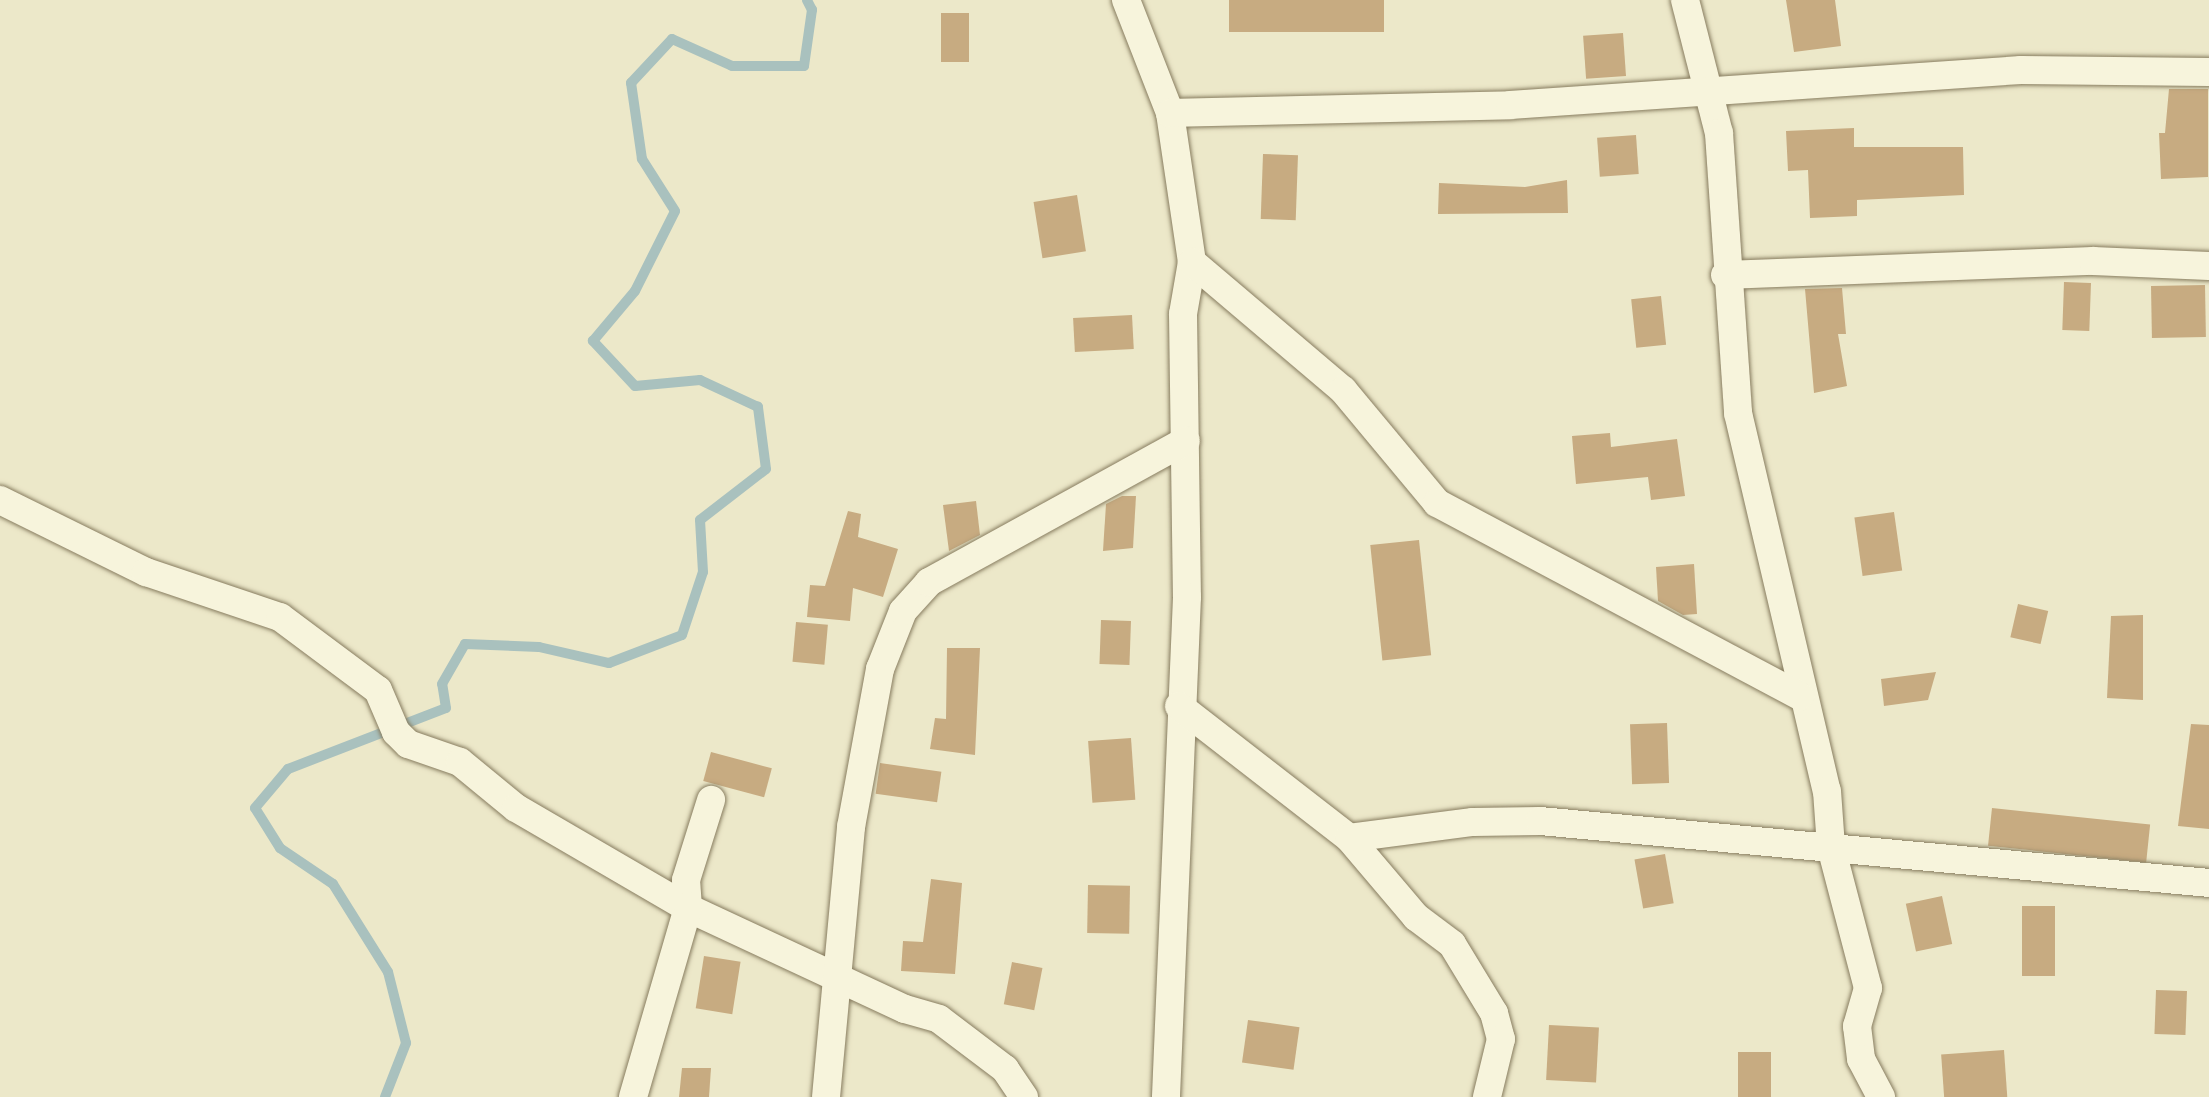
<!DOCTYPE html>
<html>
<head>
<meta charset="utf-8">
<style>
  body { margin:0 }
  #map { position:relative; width:2209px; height:1097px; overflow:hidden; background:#ece8c9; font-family:"Libre Baskerville",serif }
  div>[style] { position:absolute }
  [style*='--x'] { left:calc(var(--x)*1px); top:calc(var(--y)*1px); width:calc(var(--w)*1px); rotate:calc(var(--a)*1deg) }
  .stream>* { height:10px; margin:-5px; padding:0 5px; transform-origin:5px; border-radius:5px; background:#a9c1be }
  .building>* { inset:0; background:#c7ab81; transform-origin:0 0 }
  .roads { filter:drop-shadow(0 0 2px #877c5f) drop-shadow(0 0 2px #877c5f) }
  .street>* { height:28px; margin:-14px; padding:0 14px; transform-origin:14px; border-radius:14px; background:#f7f4dc }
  span { translate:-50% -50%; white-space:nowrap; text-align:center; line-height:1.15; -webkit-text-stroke:7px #f4f1d8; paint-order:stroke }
</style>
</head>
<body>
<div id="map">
  <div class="stream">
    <i style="--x:385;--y:1097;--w:58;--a:-68.7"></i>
    <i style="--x:406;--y:1043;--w:73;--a:-104.2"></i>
    <i style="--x:388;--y:972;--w:104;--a:-122"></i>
    <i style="--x:333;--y:884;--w:64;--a:-145.8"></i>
    <i style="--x:280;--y:848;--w:47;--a:-122"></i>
    <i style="--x:255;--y:808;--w:51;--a:-49.8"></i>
    <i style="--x:288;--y:769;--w:169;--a:-21.1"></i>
    <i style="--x:446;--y:708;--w:24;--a:-99"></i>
    <i style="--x:442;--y:684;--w:46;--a:-60.1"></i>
    <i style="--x:465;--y:644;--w:74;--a:2.3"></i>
    <i style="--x:539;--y:647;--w:72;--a:12.9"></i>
    <i style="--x:609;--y:663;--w:78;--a:-21"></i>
    <i style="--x:682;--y:635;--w:66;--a:-71.6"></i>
    <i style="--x:703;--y:572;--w:52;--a:-93.3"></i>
    <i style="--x:700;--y:520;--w:83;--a:-37.7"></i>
    <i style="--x:766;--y:469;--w:63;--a:-97.4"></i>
    <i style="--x:758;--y:407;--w:64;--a:-155"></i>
    <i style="--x:700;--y:380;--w:65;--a:174.7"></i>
    <i style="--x:635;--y:386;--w:62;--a:-133"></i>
    <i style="--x:593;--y:341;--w:65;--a:-50"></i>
    <i style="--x:635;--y:291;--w:89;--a:-63.4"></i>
    <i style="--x:675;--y:211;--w:62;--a:-122.4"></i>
    <i style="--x:642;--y:159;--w:77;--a:-98.2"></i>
    <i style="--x:631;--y:83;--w:60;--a:-47"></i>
    <i style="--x:672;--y:39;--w:66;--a:24.2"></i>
    <i style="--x:732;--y:66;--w:72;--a:0"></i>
    <i style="--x:804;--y:66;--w:57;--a:-81.9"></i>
    <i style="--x:812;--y:10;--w:11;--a:-117"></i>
  </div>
  <div class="building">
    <i style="left:1229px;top:0;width:155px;height:32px"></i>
    <i style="clip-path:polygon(1786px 0,1835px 0,1841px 46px,1794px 52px)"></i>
    <i style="left:941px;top:13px;width:28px;height:49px"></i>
    <i style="left:1623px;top:33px;width:43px;height:40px;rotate:86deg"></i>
    <i style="clip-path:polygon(2169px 89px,2208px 89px,2208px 177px,2161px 179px,2159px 133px,2165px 133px)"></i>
    <i style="clip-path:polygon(1854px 128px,1854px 147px,1963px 147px,1964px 195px,1857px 200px,1857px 216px,1810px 218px,1808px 170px,1788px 171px,1786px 131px)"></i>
    <i style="left:1636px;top:135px;width:39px;height:39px;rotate:86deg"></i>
    <i style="left:1263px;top:154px;width:35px;height:65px;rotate:2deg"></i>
    <i style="clip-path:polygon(1567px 180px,1568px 213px,1438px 214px,1439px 183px,1525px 187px)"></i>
    <i style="left:1077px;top:195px;width:57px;height:44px;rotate:81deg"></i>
    <i style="left:2064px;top:282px;width:27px;height:48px;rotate:2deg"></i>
    <i style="left:2205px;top:285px;width:52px;height:54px;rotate:89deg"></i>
    <i style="clip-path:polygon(1842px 288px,1846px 334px,1838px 334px,1847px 386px,1814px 393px,1805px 289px)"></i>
    <i style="left:1661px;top:296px;width:49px;height:30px;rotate:84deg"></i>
    <i style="left:1132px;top:315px;width:34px;height:59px;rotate:87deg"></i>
    <i style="clip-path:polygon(1610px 433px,1611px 447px,1677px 439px,1685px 496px,1651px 500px,1648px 477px,1576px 484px,1572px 436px)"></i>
    <i style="clip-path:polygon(1122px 496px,1136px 496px,1133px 548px,1103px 551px,1106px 504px)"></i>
    <i style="clip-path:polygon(976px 501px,980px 535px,949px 551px,943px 505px)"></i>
    <i style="clip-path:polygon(848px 511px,861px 514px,858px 537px,898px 549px,883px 597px,853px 588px,850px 621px,807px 617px,810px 585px,825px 586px)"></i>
    <i style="left:1894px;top:512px;width:59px;height:40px;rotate:82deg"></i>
    <i style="left:1419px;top:540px;width:116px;height:49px;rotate:84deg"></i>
    <i style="clip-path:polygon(1694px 564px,1697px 614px,1683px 615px,1658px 601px,1656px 567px)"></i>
    <i style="left:2018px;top:604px;width:31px;height:34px;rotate:13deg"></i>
    <i style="clip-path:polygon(2143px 615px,2143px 700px,2107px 698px,2111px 616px)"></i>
    <i style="left:1101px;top:620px;width:30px;height:44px;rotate:2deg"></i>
    <i style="left:796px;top:622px;width:32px;height:40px;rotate:5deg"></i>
    <i style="clip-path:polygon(947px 648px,980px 648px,975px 755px,930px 749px,935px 718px,946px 719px)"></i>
    <i style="clip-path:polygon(1936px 672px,1928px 700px,1884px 706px,1881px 679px)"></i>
    <i style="left:1667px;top:723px;width:60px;height:37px;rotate:88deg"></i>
    <i style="clip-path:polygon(2191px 724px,2209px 725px,2209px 829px,2178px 826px)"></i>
    <i style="left:1131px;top:738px;width:62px;height:43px;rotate:86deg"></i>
    <i style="left:711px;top:752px;width:63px;height:30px;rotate:15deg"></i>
    <i style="left:880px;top:763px;width:62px;height:31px;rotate:8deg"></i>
    <i style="left:1992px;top:808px;width:159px;height:38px;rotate:6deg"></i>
    <i style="left:1665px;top:854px;width:50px;height:31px;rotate:80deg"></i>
    <i style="clip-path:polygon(931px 879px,962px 883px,955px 974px,901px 971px,903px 941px,923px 942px)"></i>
    <i style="left:1088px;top:885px;width:42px;height:48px;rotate:1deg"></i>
    <i style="left:1942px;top:896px;width:49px;height:37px;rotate:78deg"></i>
    <i style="left:2022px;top:906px;width:33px;height:70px"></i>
    <i style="left:704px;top:956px;width:37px;height:53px;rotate:9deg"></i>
    <i style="left:1012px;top:962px;width:31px;height:43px;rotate:11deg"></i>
    <i style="left:2156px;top:990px;width:31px;height:44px;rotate:2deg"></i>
    <i style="left:1248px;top:1020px;width:52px;height:43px;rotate:8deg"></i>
    <i style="left:1549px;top:1025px;width:50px;height:55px;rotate:3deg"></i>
    <i style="left:2004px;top:1050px;width:47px;height:63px;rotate:86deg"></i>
    <i style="left:1738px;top:1052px;width:33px;height:45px"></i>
    <i style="clip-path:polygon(682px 1068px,711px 1068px,709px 1097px,679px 1097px)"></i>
  </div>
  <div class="roads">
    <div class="street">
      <i style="--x:1126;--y:0;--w:121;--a:68.7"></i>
      <i style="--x:1170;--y:113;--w:151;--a:81.6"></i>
      <i style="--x:1192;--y:262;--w:53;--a:99.8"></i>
      <i style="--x:1183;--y:314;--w:283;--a:89.2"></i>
      <i style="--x:1187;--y:597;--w:500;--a:92.41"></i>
      <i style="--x:1685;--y:0;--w:137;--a:75.7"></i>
      <i style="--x:1719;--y:133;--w:281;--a:86.1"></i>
      <i style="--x:1738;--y:413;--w:388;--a:76.8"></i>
      <i style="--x:1827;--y:791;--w:56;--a:85.9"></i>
      <i style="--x:1831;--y:847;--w:146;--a:75.3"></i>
      <i style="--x:1868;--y:988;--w:40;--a:106"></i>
      <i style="--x:1857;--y:1026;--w:33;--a:83"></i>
      <i style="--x:1861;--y:1059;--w:43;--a:62.2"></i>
      <i style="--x:1170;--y:113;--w:340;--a:-1.3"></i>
      <i style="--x:1510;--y:105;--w:512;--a:-3.92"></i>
      <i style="--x:2021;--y:70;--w:188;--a:0.6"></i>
      <i style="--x:1192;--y:262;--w:198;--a:40.3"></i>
      <i style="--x:1343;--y:390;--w:147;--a:50.2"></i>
      <i style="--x:1437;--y:503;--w:411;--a:28"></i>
      <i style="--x:1725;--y:275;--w:368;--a:-2.2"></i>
      <i style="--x:2093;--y:261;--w:116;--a:2.5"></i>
      <i style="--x:0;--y:500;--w:163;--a:26.3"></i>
      <i style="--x:146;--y:572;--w:141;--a:18.6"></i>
      <i style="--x:280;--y:617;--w:122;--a:36.7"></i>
      <i style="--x:378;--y:690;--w:46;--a:66.8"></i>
      <i style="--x:396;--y:732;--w:17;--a:45"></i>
      <i style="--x:408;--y:744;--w:55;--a:19.1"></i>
      <i style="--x:460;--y:762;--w:72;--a:39.4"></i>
      <i style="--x:516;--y:808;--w:199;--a:30.2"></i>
      <i style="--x:688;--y:908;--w:239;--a:25"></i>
      <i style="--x:905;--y:1009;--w:35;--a:16"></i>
      <i style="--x:939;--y:1019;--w:83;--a:37.1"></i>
      <i style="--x:1005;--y:1069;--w:34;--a:56"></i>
      <i style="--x:1179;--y:706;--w:215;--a:37.8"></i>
      <i style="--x:1349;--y:838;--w:104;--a:49.7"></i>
      <i style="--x:1416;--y:917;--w:45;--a:36.9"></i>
      <i style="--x:1452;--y:944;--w:81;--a:58.7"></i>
      <i style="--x:1494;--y:1013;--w:27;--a:75"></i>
      <i style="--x:1501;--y:1039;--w:60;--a:103.6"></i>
      <i style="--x:1349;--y:838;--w:125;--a:-7.4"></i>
      <i style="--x:1473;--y:822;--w:67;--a:-0.9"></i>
      <i style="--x:1540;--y:821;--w:672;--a:5.29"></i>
      <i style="--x:633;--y:1097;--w:197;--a:-73.8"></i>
      <i style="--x:688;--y:908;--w:28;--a:-94"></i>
      <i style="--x:686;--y:880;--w:84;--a:-72.6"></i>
      <i style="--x:826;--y:1097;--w:271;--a:-84.7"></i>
      <i style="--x:851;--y:827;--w:161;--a:-79.6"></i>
      <i style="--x:880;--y:669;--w:62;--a:-68.4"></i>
      <i style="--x:903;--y:611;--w:39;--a:-48"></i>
      <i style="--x:929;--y:582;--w:293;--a:-28.8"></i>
    </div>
  </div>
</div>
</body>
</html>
